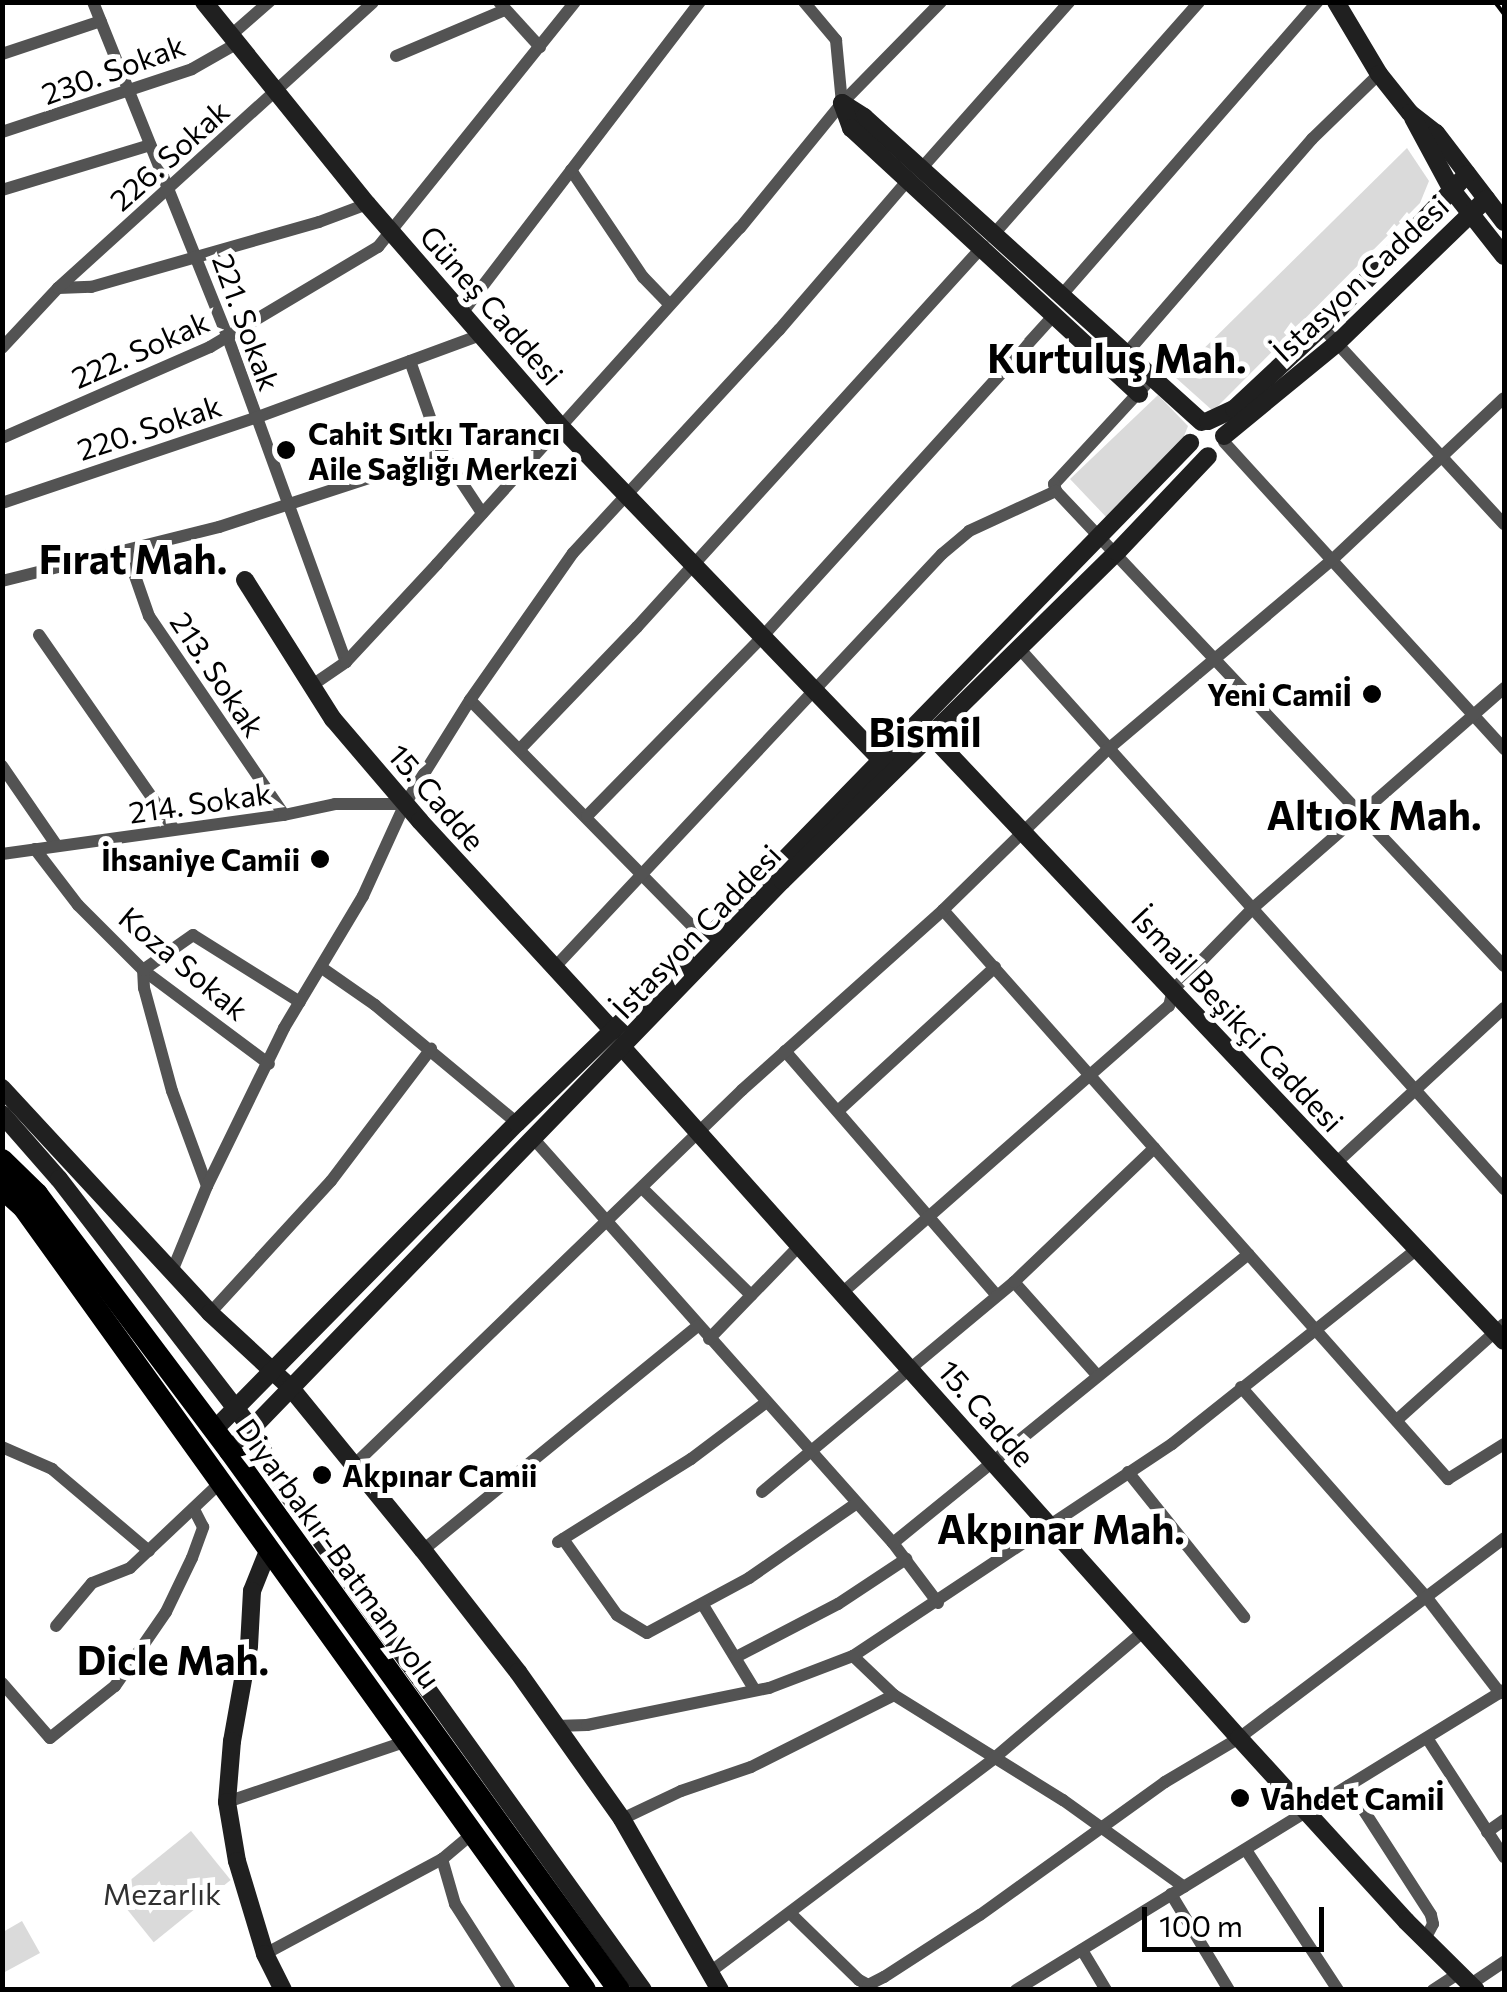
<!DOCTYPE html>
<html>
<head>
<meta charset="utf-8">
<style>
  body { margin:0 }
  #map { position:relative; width:1507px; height:1992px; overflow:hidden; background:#fff; font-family:Commissioner,sans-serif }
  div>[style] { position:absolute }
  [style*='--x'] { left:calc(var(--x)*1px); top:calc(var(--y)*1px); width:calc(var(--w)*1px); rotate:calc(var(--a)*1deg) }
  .green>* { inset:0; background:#dadada; transform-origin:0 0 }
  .street>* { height:12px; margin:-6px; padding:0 6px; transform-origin:6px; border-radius:6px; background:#535353 }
  .secondary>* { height:18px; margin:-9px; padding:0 9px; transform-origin:9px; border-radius:9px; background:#202020 }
  .highway>* { height:22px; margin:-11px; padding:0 11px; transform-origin:11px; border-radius:11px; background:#000 }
  .rail>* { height:4px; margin-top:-2px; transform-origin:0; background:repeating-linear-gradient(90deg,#000 0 15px,transparent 0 20px) }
  .dots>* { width:28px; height:28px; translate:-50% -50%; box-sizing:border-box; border:5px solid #fff; border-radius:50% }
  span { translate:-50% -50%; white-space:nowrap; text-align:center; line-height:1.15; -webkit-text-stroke:10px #fff; paint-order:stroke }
  .street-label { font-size:30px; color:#000 }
  .poi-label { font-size:30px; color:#000; font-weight:700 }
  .left { translate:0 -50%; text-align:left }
  .right { translate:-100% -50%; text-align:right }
  .park-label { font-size:30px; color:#313131 }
  .district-label { font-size:40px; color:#000; font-weight:700 }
  .frame { position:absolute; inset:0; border:5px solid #000; pointer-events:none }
  .scale { position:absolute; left:1142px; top:1907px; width:182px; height:45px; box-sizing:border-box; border:5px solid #000; border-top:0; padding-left:12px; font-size:30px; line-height:35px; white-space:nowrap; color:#000; -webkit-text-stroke:8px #fff; paint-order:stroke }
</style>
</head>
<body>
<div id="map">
  <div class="green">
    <i style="clip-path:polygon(1407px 148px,1429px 181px,1420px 203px,1213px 411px,1175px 377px)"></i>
    <i style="clip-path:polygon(1158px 395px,1188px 426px,1181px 444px,1109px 520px,1070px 479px)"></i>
    <i style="left:191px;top:1831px;width:63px;height:99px;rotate:51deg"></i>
    <i style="clip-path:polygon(22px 1921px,40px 1953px,3px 1973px,3px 1932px)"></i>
  </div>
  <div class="street">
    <i style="--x:93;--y:2;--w:362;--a:68.1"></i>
    <i style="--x:228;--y:338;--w:345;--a:70"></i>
    <i style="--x:499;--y:2;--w:61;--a:47.7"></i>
    <i style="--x:804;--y:2;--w:50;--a:49.9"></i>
    <i style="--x:836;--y:40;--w:63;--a:84.6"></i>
    <i style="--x:230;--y:36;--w:52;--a:-41.1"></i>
    <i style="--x:2;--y:54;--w:104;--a:-18.4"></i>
    <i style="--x:396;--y:56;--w:118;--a:-22.9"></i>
    <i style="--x:2;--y:132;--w:200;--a:-18.3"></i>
    <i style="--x:192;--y:69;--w:51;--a:-29.6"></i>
    <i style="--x:571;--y:170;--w:129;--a:56.1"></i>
    <i style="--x:643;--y:277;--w:36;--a:46"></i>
    <i style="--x:920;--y:170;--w:225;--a:-48.4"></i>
    <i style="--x:2;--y:190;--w:155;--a:-16.9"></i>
    <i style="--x:993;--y:235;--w:311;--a:-48.5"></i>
    <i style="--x:58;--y:288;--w:33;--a:-2"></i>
    <i style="--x:91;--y:287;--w:237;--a:-15.9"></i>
    <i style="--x:319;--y:222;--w:51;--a:-20.6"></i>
    <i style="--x:1060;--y:297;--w:391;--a:-48.9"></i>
    <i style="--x:462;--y:313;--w:392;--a:-52.6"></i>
    <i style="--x:1322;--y:327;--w:268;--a:47.3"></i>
    <i style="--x:2;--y:348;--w:82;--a:-47"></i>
    <i style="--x:58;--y:288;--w:425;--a:-42.2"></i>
    <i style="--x:1124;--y:356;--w:287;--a:-49.1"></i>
    <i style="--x:1312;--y:139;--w:93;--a:-44.1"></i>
    <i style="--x:410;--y:361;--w:99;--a:70.5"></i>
    <i style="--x:443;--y:454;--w:71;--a:56.5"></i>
    <i style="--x:1151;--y:379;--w:143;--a:132.7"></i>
    <i style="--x:1054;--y:484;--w:7;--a:74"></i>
    <i style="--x:1056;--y:491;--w:653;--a:46.68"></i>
    <i style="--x:2;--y:438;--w:227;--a:-23.6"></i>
    <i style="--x:210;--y:347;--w:196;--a:-30.8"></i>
    <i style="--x:378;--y:247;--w:314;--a:-51.2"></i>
    <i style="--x:1224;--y:442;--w:416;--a:47.6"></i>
    <i style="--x:2;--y:503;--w:267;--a:-18.6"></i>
    <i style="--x:255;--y:418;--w:240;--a:-20.2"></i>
    <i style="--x:127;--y:553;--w:67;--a:70.8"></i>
    <i style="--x:149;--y:616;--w:240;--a:55.8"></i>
    <i style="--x:2;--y:581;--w:224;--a:-14"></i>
    <i style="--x:219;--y:527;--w:236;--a:-18.1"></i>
    <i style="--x:39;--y:635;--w:236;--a:55.2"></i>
    <i style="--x:1019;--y:648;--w:727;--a:48.12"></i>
    <i style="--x:311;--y:686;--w:42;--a:-34.4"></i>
    <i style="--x:346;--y:662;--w:134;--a:-47.1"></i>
    <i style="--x:437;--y:564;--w:452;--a:-48"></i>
    <i style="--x:740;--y:228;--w:161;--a:-50.8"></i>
    <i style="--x:842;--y:103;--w:141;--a:-45.6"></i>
    <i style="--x:470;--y:700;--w:337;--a:45.5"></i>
    <i style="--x:520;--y:749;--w:169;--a:-46.2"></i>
    <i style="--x:637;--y:627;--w:515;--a:-47.76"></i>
    <i style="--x:2;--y:766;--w:97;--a:55.5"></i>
    <i style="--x:587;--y:816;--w:252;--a:-45.6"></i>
    <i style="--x:763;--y:636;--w:435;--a:-47.8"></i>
    <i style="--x:35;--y:849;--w:71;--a:52.5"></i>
    <i style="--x:78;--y:905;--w:92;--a:45"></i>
    <i style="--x:143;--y:970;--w:157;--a:36.7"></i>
    <i style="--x:2;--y:854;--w:285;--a:-7.9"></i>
    <i style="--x:284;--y:815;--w:52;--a:-12.2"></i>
    <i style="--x:335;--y:804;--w:70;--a:0"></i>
    <i style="--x:943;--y:910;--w:761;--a:48.41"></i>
    <i style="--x:1448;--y:1479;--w:66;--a:-32"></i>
    <i style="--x:322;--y:968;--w:65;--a:34.9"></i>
    <i style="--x:375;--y:1005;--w:185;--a:39.7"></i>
    <i style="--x:554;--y:968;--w:567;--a:-46.86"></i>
    <i style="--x:942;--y:554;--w:35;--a:-40"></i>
    <i style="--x:969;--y:531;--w:96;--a:-24.7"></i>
    <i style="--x:785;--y:1051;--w:323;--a:49.1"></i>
    <i style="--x:838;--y:1111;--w:213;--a:-42.5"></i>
    <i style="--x:532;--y:1137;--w:543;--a:48.36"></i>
    <i style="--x:893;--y:1543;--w:75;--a:53.1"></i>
    <i style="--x:1336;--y:1163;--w:229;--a:-42.7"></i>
    <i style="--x:207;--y:1186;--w:101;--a:-110.2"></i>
    <i style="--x:172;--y:1091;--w:107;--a:-105.2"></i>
    <i style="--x:144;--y:988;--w:18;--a:-93"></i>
    <i style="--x:143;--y:970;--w:61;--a:-35"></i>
    <i style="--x:193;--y:935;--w:126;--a:32.1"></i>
    <i style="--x:642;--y:1188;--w:153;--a:44.5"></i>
    <i style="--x:173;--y:1269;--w:90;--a:-67.7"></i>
    <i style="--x:207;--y:1186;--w:176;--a:-64"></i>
    <i style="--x:284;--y:1028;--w:154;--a:-59.1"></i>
    <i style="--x:363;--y:896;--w:101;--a:-65.5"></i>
    <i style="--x:405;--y:804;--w:123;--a:-58"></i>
    <i style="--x:470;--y:700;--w:179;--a:-55"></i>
    <i style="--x:573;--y:553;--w:304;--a:-47.3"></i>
    <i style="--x:779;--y:330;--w:199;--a:-49.3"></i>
    <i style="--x:1014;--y:1282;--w:125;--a:48.3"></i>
    <i style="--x:843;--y:1292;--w:434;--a:-41.3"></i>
    <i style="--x:1169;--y:1006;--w:16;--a:-76"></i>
    <i style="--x:1173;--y:990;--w:115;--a:-45.7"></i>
    <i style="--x:1253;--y:908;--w:334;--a:-41.2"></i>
    <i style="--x:210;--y:1313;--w:179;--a:-47.5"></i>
    <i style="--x:331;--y:1181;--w:166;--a:-52.9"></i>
    <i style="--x:709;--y:1339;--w:131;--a:-45.9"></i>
    <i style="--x:1241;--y:1387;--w:281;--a:48.6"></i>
    <i style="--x:1427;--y:1598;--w:120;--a:52.5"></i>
    <i style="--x:1398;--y:1419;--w:142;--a:-41.9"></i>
    <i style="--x:2;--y:1447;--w:55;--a:23.7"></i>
    <i style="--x:52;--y:1469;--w:127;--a:40.2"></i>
    <i style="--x:354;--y:1465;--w:540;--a:-44.02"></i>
    <i style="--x:742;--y:1090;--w:270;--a:-41.8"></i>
    <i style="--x:943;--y:910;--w:229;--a:-44.3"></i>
    <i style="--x:1107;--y:750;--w:294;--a:-40.2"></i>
    <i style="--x:1332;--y:560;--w:236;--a:-43.3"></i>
    <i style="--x:1128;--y:1472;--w:186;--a:51.3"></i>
    <i style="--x:762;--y:1492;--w:328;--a:-39.8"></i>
    <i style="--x:1014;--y:1282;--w:194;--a:-43.7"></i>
    <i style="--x:563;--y:1539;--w:93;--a:54.6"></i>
    <i style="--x:617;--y:1615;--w:35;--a:31"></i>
    <i style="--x:647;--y:1633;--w:116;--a:-28.3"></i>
    <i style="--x:749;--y:1578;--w:131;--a:-34.8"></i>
    <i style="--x:558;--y:1542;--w:157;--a:-32"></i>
    <i style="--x:691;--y:1459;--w:91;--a:-37"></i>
    <i style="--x:893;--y:1543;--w:458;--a:-39.1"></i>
    <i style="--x:423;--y:1550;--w:355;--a:-39.2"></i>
    <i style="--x:703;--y:1605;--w:98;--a:58.7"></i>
    <i style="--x:56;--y:1626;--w:56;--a:-50.1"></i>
    <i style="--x:92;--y:1583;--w:41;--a:-21.5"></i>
    <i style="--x:130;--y:1568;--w:125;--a:-43.4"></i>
    <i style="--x:853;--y:1656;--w:57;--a:43.6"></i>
    <i style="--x:894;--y:1695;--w:199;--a:31.9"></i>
    <i style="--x:1063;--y:1800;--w:149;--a:35.7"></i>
    <i style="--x:736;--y:1657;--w:115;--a:-27.5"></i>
    <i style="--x:838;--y:1604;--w:82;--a:-33.5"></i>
    <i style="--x:2;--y:1683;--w:73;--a:48.9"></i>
    <i style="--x:50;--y:1738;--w:83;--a:-38.7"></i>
    <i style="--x:115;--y:1686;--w:90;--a:-55.4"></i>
    <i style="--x:166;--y:1612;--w:60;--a:-64.3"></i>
    <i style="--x:192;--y:1558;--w:33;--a:-70"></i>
    <i style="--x:203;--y:1527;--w:20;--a:-117"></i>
    <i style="--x:556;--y:1726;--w:31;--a:-2"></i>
    <i style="--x:587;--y:1725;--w:186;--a:-11.5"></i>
    <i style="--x:769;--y:1688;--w:90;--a:-20.9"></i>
    <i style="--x:853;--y:1656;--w:383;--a:-33.6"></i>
    <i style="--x:1172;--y:1444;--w:312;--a:-38.5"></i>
    <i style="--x:1427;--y:1738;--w:142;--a:57.1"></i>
    <i style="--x:1348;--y:1786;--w:153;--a:57.2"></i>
    <i style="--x:1431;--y:1915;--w:9;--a:77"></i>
    <i style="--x:1433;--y:1924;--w:17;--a:118"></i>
    <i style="--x:227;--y:1802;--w:190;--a:-18.7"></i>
    <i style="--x:622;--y:1819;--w:65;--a:-25.4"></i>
    <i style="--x:681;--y:1791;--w:74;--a:-18.9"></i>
    <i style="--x:751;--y:1767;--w:160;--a:-26.7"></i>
    <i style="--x:1487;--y:1832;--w:21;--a:-35"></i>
    <i style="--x:472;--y:1834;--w:39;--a:140"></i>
    <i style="--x:442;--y:1859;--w:47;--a:73.9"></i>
    <i style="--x:455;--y:1904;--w:102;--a:57.4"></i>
    <i style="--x:1246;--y:1850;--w:168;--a:56.7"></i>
    <i style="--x:1171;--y:1894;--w:112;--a:58.9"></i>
    <i style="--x:790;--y:1913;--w:96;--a:44.2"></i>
    <i style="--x:859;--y:1980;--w:10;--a:29"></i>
    <i style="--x:868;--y:1985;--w:18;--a:-27"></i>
    <i style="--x:884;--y:1977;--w:114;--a:-32.9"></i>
    <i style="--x:980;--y:1915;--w:228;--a:-35.7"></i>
    <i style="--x:1165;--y:1782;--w:86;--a:-30.7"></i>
    <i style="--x:1239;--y:1738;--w:332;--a:-37"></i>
    <i style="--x:1082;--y:1950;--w:47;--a:59"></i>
    <i style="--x:265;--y:1954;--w:201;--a:-28.2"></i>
    <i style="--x:710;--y:1972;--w:353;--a:-36.9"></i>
    <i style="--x:992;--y:1760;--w:198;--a:-40.3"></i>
    <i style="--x:1471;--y:1984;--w:40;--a:-34"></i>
    <i style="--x:1016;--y:1990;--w:573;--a:-31.58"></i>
    <i style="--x:1433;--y:1990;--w:31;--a:-33"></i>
  </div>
  <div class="secondary">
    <i style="--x:204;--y:2;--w:260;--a:51.1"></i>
    <i style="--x:367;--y:204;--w:293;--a:49"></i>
    <i style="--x:559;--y:425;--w:463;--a:46.1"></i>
    <i style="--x:1336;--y:2;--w:84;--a:59.2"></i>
    <i style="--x:1379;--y:74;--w:50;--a:51.5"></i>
    <i style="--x:1410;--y:113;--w:33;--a:38"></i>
    <i style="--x:1436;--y:133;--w:112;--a:52.6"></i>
    <i style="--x:842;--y:103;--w:26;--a:32"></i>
    <i style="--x:864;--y:117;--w:455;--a:42.1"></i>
    <i style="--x:842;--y:103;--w:27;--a:70"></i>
    <i style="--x:851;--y:128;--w:392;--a:42.7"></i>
    <i style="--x:1413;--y:118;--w:82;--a:61.6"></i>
    <i style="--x:1452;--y:190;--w:84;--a:51.8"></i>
    <i style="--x:1208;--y:421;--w:29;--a:-25"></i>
    <i style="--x:1234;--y:409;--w:120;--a:-43"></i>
    <i style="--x:1322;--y:327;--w:211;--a:-46.5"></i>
    <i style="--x:1224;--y:436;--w:145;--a:-39.4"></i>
    <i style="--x:1336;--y:344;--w:209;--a:-44"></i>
    <i style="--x:245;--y:580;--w:165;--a:57.7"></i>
    <i style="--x:333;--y:719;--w:134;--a:49.5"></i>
    <i style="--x:420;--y:821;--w:285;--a:47.4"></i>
    <i style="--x:931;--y:735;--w:834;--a:46.6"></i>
    <i style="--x:622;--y:1047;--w:926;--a:48.24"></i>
    <i style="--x:1239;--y:1738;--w:248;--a:47.6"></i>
    <i style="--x:1406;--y:1921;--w:98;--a:44.6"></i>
    <i style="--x:2;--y:1088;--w:306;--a:47.2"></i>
    <i style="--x:210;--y:1313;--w:109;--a:42.8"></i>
    <i style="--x:290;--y:1387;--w:210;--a:50.8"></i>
    <i style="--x:423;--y:1550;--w:155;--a:52.1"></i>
    <i style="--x:518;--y:1672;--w:180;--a:54.7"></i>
    <i style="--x:622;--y:1819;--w:197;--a:60.2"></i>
    <i style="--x:2;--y:1114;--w:86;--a:48.8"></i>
    <i style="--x:59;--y:1179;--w:314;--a:52.4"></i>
    <i style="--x:251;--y:1428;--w:69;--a:61.6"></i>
    <i style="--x:284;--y:1489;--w:616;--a:54.38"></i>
    <i style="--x:213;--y:1431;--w:433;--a:-45.4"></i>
    <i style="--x:517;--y:1123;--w:263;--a:-44.1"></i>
    <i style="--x:706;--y:940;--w:694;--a:-45.76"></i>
    <i style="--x:230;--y:1451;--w:793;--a:-45.92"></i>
    <i style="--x:782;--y:881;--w:470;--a:-44.5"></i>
    <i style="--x:1117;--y:552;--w:132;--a:-46.5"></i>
    <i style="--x:268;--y:1551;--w:43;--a:111.8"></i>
    <i style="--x:252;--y:1591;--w:55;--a:93.1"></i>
    <i style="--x:249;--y:1646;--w:97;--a:100.1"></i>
    <i style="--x:232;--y:1741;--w:61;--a:94.7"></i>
    <i style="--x:227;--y:1802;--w:60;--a:80.4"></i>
    <i style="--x:237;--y:1861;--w:97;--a:73.2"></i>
    <i style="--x:265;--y:1954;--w:40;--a:63.4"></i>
  </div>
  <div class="highway">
    <i style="--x:2;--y:1160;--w:49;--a:44.2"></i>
    <i style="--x:37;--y:1194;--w:321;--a:53.1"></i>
    <i style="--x:230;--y:1451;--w:665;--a:54.18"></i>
    <i style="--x:2;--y:1188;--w:30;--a:42"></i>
    <i style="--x:24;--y:1208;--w:962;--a:54.34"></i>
  </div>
  <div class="rail">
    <i style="--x:1495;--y:2;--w:15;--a:53"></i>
  </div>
  <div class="dots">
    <i style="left:286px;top:450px;background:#000"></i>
    <i style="left:1372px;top:694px;background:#000"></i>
    <i style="left:320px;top:859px;background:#000"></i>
    <i style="left:322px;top:1475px;background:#000"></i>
    <i style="left:1240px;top:1798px;background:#000"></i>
  </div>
  <div class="street-label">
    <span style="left:113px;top:69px;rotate:-20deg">230. Sokak</span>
    <span style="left:169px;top:155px;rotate:-42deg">226. Sokak</span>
    <span style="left:1360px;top:278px;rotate:-43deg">İstasyon Caddesi</span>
    <span style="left:492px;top:305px;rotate:49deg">Güneş Caddesi</span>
    <span style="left:247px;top:322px;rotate:70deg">221. Sokak</span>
    <span style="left:140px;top:349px;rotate:-24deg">222. Sokak</span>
    <span style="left:149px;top:427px;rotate:-18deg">220. Sokak</span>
    <span style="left:218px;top:674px;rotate:56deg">213. Sokak</span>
    <span style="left:437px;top:797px;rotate:49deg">15. Cadde</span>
    <span style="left:200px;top:802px;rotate:-8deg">214. Sokak</span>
    <span style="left:696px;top:931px;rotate:-46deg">İstasyon Caddesi</span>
    <span style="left:184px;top:963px;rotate:40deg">Koza Sokak</span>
    <span style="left:1238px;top:1019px;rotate:47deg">İsmail Beşikçi Caddesi</span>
    <span style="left:987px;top:1413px;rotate:49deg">15. Cadde</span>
    <span style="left:339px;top:1553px;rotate:54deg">Diyarbakır-Batman yolu</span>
  </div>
  <div class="poi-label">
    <span class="left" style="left:308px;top:450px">Cahit Sıtkı Tarancı<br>Aile Sağlığı Merkezi</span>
    <span class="right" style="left:1352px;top:694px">Yeni Camiİ</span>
    <span class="right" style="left:300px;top:859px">İhsaniye Camii</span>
    <span class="left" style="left:342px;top:1475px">Akpınar Camii</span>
    <span class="left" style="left:1260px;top:1798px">Vahdet Camiİ</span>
  </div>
  <div class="park-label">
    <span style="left:162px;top:1893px">Mezarlık</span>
  </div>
  <div class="district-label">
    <span style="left:1117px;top:357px">Kurtuluş Mah.</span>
    <span style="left:133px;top:558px">Fırat Mah.</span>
    <span style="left:925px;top:731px">Bismil</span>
    <span style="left:1374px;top:814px">Altıok Mah.</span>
    <span style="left:1061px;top:1528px">Akpınar Mah.</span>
    <span style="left:173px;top:1659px">Dicle Mah.</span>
  </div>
  <div class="frame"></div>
  <div class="scale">100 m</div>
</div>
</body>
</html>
